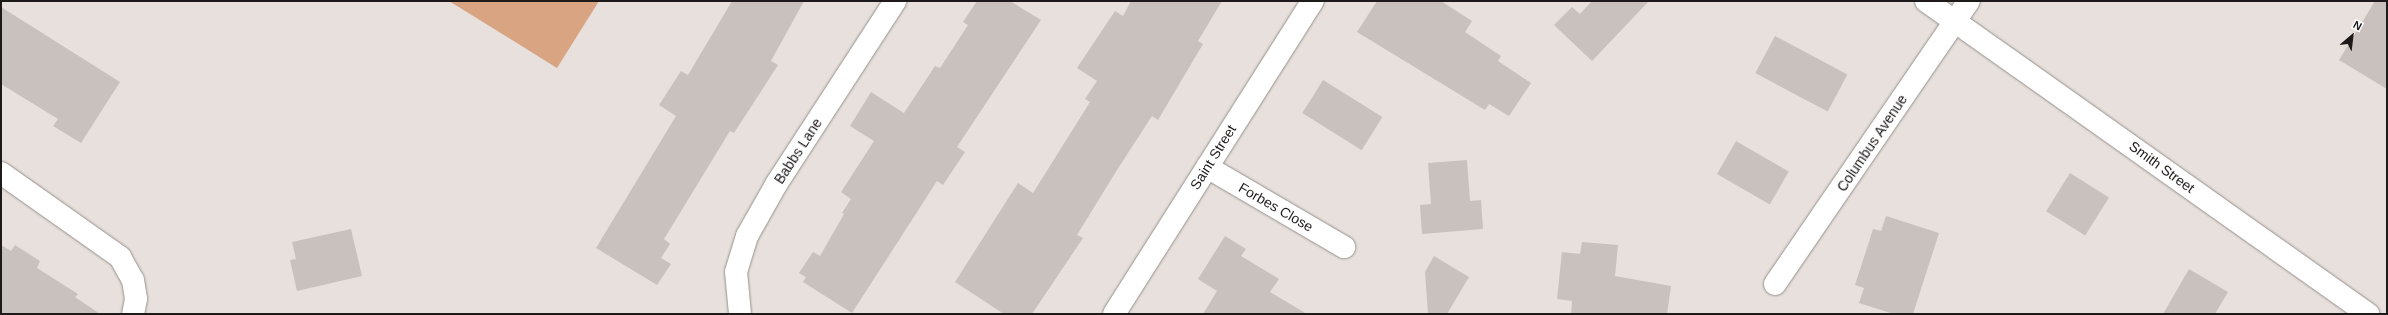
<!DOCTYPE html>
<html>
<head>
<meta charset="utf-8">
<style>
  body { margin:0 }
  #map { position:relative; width:2388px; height:315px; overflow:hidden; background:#e7e0dc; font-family:Helvetica,sans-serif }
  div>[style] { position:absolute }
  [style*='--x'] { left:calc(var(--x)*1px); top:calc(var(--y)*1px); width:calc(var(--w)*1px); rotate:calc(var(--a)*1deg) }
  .green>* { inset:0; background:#d8a481 }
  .building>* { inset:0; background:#c8c1bd; transform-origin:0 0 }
  .roads { filter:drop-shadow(0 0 1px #97908c) drop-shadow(0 0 1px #97908c) }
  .minor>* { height:22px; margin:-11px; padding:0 11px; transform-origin:11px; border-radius:11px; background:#fff }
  span { translate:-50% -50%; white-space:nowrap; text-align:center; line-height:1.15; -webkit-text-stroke:3.5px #fff; paint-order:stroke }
  .street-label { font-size:14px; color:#1d1a19 }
  .frame { position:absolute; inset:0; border:2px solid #1d1a19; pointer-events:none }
  .north { position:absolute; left:2332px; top:16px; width:40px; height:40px; -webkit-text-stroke:3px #fff; paint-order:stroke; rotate:28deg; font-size:11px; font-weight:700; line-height:16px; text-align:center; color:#1d1a19 }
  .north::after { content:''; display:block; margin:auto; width:14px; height:18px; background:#1d1a19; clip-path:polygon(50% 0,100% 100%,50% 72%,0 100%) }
</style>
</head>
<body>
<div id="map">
  <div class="green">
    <i style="clip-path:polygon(449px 1px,599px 1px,557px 68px)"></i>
  </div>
  <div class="building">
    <i style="clip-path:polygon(732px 1px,804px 1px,771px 61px,778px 65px,734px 133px,730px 131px,664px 239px,670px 244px,661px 258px,671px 264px,657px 285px,596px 248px,676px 116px,659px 105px,681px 71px,688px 75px)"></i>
    <i style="clip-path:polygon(977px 1px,1010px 1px,1041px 20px,957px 147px,965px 152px,943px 185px,937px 181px,852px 313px,803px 282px,806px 277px,799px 273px,813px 252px,820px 256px,844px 214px,842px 213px,851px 199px,841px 192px,874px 141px,850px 126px,871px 92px,904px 113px,935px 66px,940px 68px,968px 25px,963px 22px)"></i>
    <i style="clip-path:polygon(1131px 1px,1222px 1px,1198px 41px,1203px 44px,1158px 120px,1152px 116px,1117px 170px,1077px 235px,1083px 238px,1032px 314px,1004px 314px,955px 282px,1018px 183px,1033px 193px,1090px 102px,1085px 99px,1097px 81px,1077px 68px,1115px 11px,1123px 16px)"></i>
    <i style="clip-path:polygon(1377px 1px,1441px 1px,1472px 21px,1465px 32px,1501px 56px,1498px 61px,1531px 83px,1509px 116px,1489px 104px,1485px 110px,1357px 32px)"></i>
    <i style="clip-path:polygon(1592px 1px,1649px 1px,1592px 61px,1554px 25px,1572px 7px,1580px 14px)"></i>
    <i style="clip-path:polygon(2375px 1px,2387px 1px,2387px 89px,2339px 60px)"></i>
    <i style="clip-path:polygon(1px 7px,120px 82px,81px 143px,53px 126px,58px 119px,1px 84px)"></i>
    <i style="left:1775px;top:36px;width:82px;height:42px;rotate:28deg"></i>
    <i style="left:1323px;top:80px;width:70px;height:39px;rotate:32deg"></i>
    <i style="left:1736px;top:141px;width:61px;height:38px;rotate:30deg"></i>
    <i style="clip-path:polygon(1467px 160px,1470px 201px,1481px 200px,1483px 229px,1422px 234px,1420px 205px,1431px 204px,1428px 163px)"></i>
    <i style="left:2070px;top:173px;width:46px;height:45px;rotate:32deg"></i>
    <i style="clip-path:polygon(1886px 216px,1939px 233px,1913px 314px,1894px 314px,1859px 303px,1864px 288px,1855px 285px,1868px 245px,1873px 229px,1881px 231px)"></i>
    <i style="clip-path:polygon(351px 229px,362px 276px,297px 291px,290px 260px,296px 259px,292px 242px)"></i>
    <i style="clip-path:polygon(1225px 236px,1246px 249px,1241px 256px,1279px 279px,1270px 292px,1307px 314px,1203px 314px,1217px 291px,1198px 279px)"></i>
    <i style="clip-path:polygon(1582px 242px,1618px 245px,1615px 276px,1671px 286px,1667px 314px,1571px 314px,1572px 301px,1557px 299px,1562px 252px,1580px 254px)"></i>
    <i style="clip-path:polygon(1px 245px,11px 251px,15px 245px,40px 261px,37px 268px,78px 294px,75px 297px,100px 314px,1px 314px)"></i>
    <i style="clip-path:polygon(1434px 256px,1469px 277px,1447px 314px,1428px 314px,1425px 272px)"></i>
    <i style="clip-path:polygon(2189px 269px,2228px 292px,2215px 314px,2163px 314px)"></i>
  </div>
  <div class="roads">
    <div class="minor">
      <i style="--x:1926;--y:1;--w:542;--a:35.3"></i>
      <i style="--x:1207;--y:167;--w:159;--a:30.3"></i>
      <i style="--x:1;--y:173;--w:146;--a:35.2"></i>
      <i style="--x:120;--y:257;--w:26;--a:61"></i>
      <i style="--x:133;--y:280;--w:19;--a:81"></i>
      <i style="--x:136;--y:299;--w:15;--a:101"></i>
      <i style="--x:1775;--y:284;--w:343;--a:-55.6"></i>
      <i style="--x:740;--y:314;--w:42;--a:-95.4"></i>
      <i style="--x:736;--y:272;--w:38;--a:-73"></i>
      <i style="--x:747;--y:236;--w:61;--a:-60.5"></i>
      <i style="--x:777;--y:183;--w:217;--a:-57"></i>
      <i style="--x:1114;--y:314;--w:371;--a:-57.6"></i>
    </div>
  </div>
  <div class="street-label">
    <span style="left:1872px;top:143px;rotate:-56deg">Columbus Avenue</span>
    <span style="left:798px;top:151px;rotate:-57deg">Babbs Lane</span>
    <span style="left:1213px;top:157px;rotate:-58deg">Saint Street</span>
    <span style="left:2162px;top:167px;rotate:36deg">Smith Street</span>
    <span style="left:1276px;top:207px;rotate:30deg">Forbes Close</span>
  </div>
  <div class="frame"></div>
  <div class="north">N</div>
</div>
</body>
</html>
